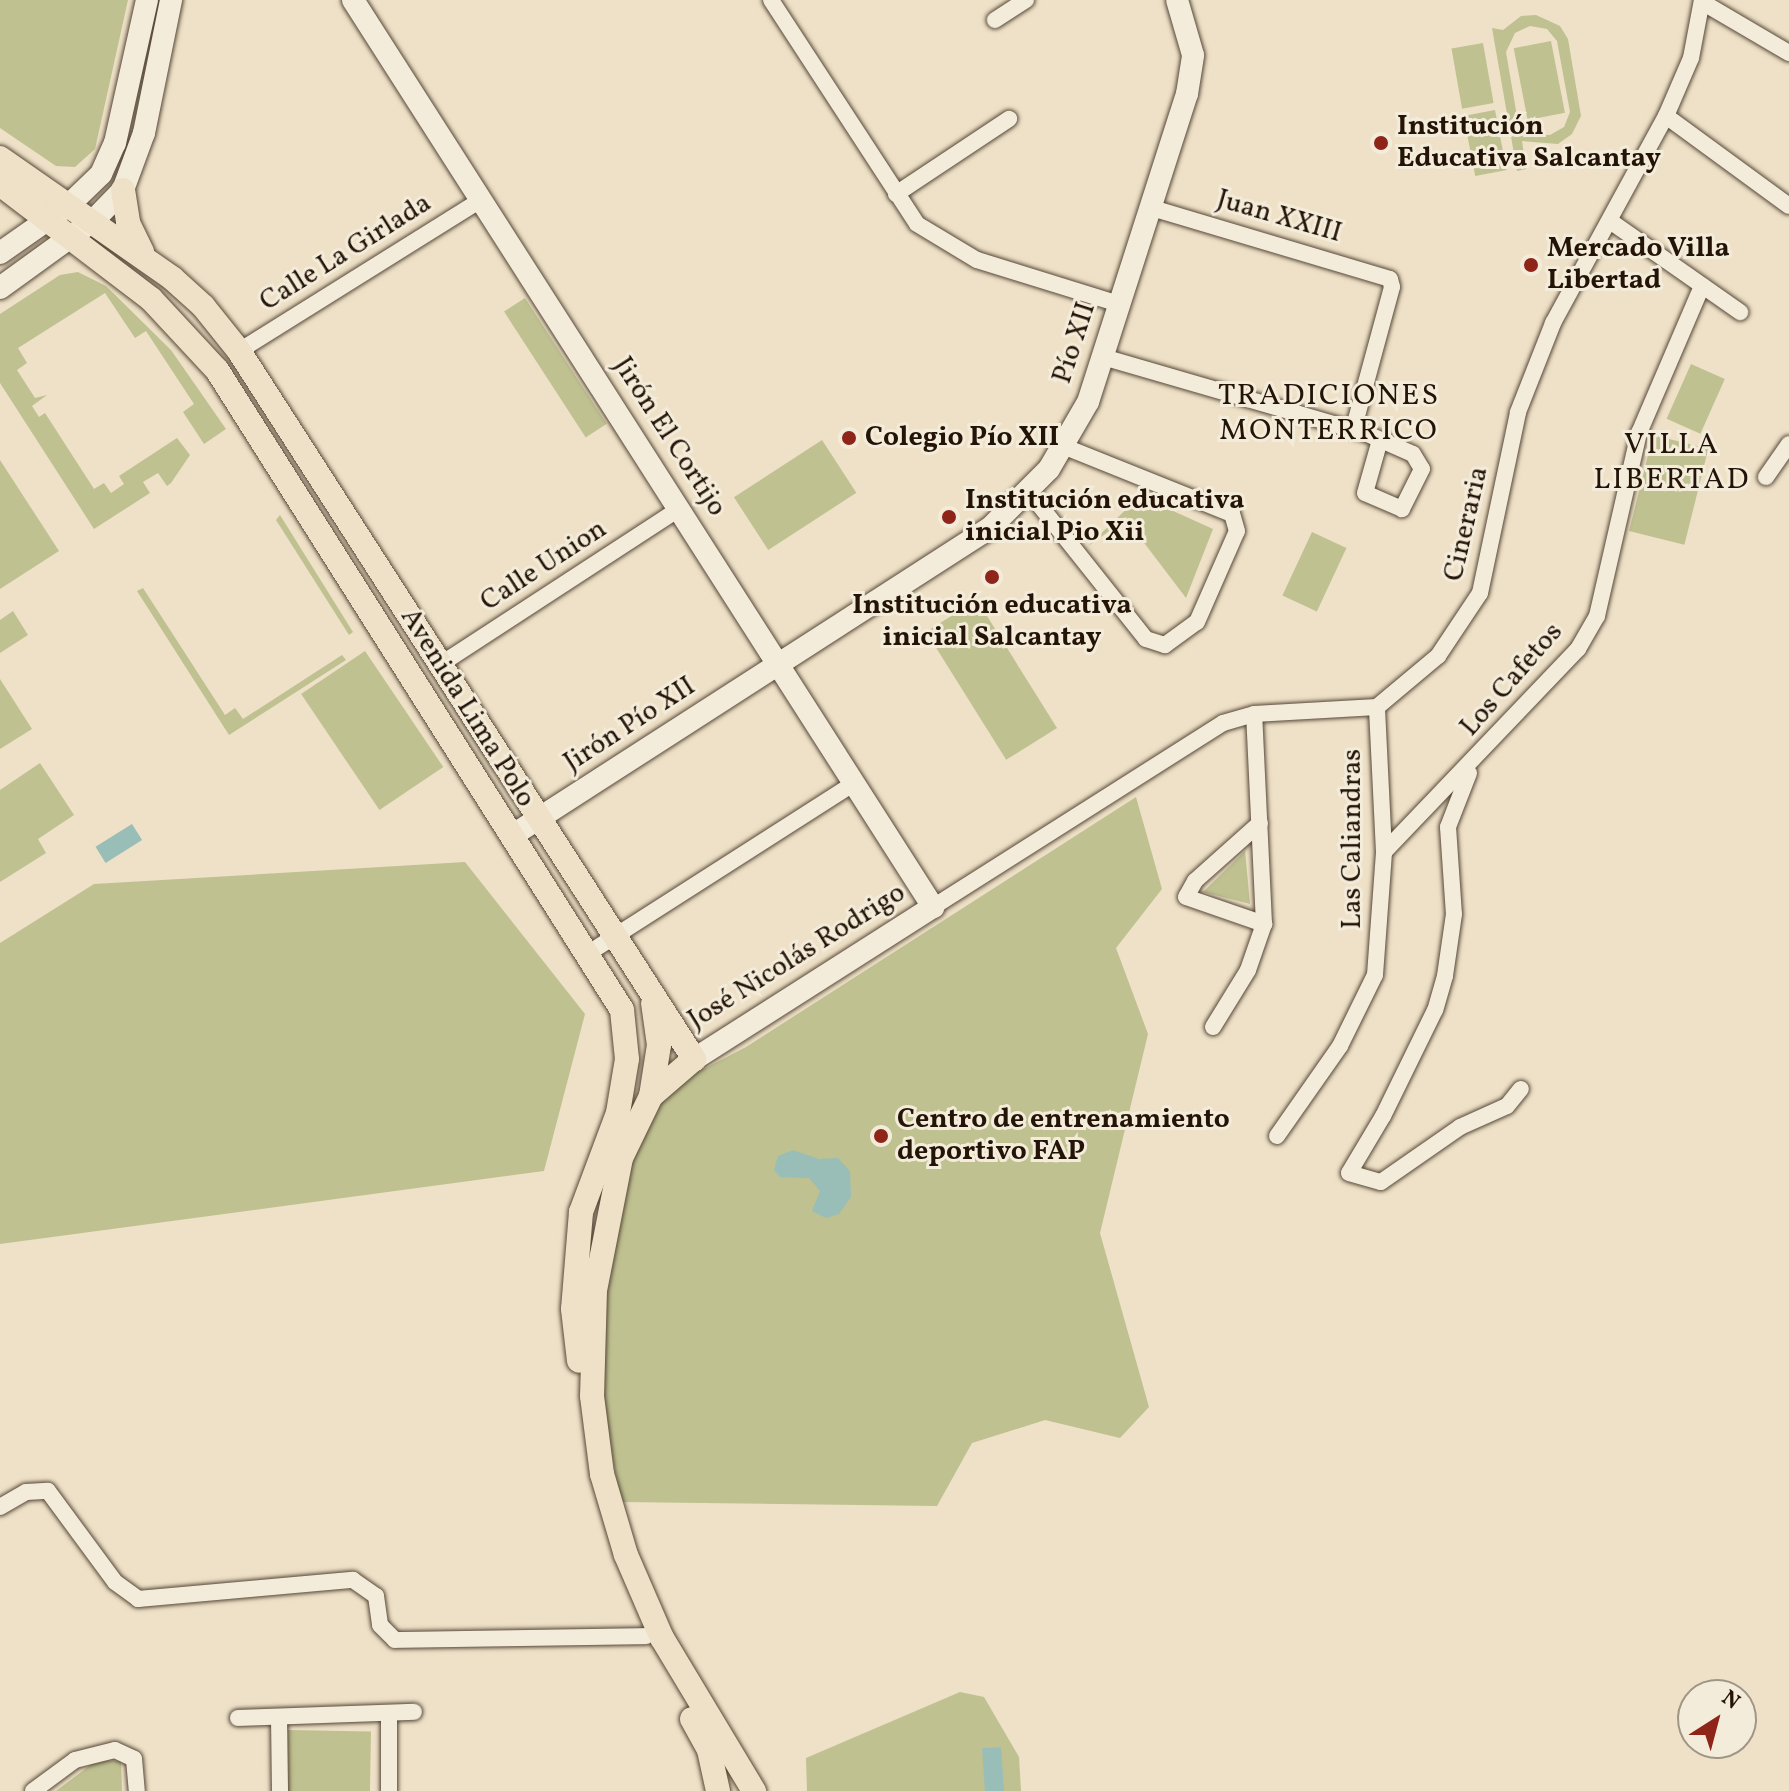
<!DOCTYPE html>
<html>
<head>
<meta charset="utf-8">
<style>
  body { margin:0 }
  #map { position:relative; width:1789px; height:1791px; overflow:hidden; background:#eee1c7; font-family:Vollkorn,serif }
  div>[style] { position:absolute }
  [style*='--x'] { left:calc(var(--x)*1px); top:calc(var(--y)*1px); width:calc(var(--w)*1px); rotate:calc(var(--a)*1deg) }
  .green>* { inset:0; background:#bfc191; transform-origin:0 0 }
  .water>* { inset:0; background:#99bdb7; transform-origin:0 0 }
  .roads { filter:drop-shadow(0 0 2px #564737) drop-shadow(0 0 2px #564737) }
  .street>* { height:16px; margin:-8px; padding:0 8px; transform-origin:8px; border-radius:8px; background:#f4ecdb }
  .secondary>* { height:22px; margin:-11px; padding:0 11px; transform-origin:11px; border-radius:11px; background:#f4ecdb }
  .primary>* { height:24px; margin:-12px; padding:0 12px; transform-origin:12px; border-radius:12px; background:#eee1c7 }
  .dots>* { width:22px; height:22px; translate:-50% -50%; box-sizing:border-box; border:4px solid #f4ecdb; border-radius:50% }
  span { translate:-50% -50%; white-space:nowrap; text-align:center; line-height:1.15; -webkit-text-stroke:6px #f4ecdb; paint-order:stroke }
  .poi-label { font-size:28px; color:#231407; font-weight:700 }
  .left { translate:0 -50%; text-align:left }
  .street-label { font-size:28px; color:#231407 }
  .neighbourhood-label { font-size:30px; color:#231407; letter-spacing:2px }
  .north { position:absolute; left:1677px; top:1679px; width:80px; height:80px; box-sizing:border-box; background:#f4ecdb; border:2px solid #a09686; border-radius:50%; rotate:36deg; font-size:22px; font-weight:700; line-height:32px; text-align:center; color:#231407 }
  .north::after { content:''; display:block; margin:auto; width:28px; height:36px; background:#8f2418; clip-path:polygon(50% 0,100% 100%,50% 72%,0 100%) }
</style>
</head>
<body>
<div id="map">
  <div class="green">
    <i style="clip-path:polygon(0 0,128px 0,95px 149px,75px 167px,56px 166px,0 128px)"></i>
    <i style="clip-path:polygon(evenodd,1536px 15px,1560px 26px,1568px 39px,1581px 116px,1572px 134px,1558px 144px,1522px 141px,1526px 169px,1517px 171px,1492px 28px,1503px 30px,1521px 16px,1536px 15px,1530px 26px,1547px 29px,1557px 41px,1570px 112px,1564px 127px,1550px 135px,1531px 134px,1518px 122px,1506px 52px,1515px 33px,1530px 26px)"></i>
    <i style="left:1551px;top:41px;width:73px;height:38px;rotate:79deg"></i>
    <i style="left:1483px;top:43px;width:61px;height:32px;rotate:80deg"></i>
    <i style="left:1495px;top:110px;width:61px;height:32px;rotate:79deg"></i>
    <i style="clip-path:polygon(78px 272px,106px 286px,171px 350px,226px 429px,204px 444px,183px 412px,194px 404px,146px 331px,135px 338px,105px 293px,18px 348px,27px 363px,17px 370px,35px 398px,47px 395px,32px 406px,39px 417px,45px 413px,94px 489px,104px 483px,111px 493px,124px 484px,119px 476px,177px 438px,190px 455px,171px 483px,167px 486px,158px 473px,143px 482px,150px 493px,94px 529px,0 383px,0 314px,60px 275px)"></i>
    <i style="left:525px;top:298px;width:150px;height:25px;rotate:57deg"></i>
    <i style="left:1691px;top:364px;width:37px;height:60px;rotate:24deg"></i>
    <i style="left:1653px;top:435px;width:57px;height:99px;rotate:14deg"></i>
    <i style="left:822px;top:440px;width:63px;height:105px;rotate:57deg"></i>
    <i style="clip-path:polygon(0 460px,59px 551px,0 589px)"></i>
    <i style="clip-path:polygon(1140px 496px,1213px 529px,1186px 598px,1126px 519px,1087px 547px)"></i>
    <i style="clip-path:polygon(280px 515px,353px 632px,349px 635px,276px 520px)"></i>
    <i style="left:1312px;top:532px;width:38px;height:70px;rotate:25deg"></i>
    <i style="clip-path:polygon(143px 588px,225px 715px,235px 708px,243px 719px,342px 655px,346px 660px,229px 735px,137px 591px)"></i>
    <i style="left:977px;top:600px;width:151px;height:60px;rotate:58deg"></i>
    <i style="clip-path:polygon(13px 611px,28px 635px,0 653px,0 620px)"></i>
    <i style="left:365px;top:651px;width:140px;height:77px;rotate:56deg"></i>
    <i style="clip-path:polygon(0 679px,32px 729px,0 749px)"></i>
    <i style="clip-path:polygon(40px 763px,74px 815px,38px 839px,46px 853px,0 882px,0 790px)"></i>
    <i style="clip-path:polygon(1136px 797px,1162px 889px,1116px 948px,1148px 1034px,1100px 1233px,1149px 1407px,1120px 1438px,1045px 1420px,972px 1443px,937px 1506px,621px 1502px,602px 1403px,606px 1295px,617px 1192px,657px 1105px,696px 1073px,746px 1047px)"></i>
    <i style="clip-path:polygon(1245px 851px,1250px 904px,1203px 892px)"></i>
    <i style="clip-path:polygon(465px 862px,585px 1014px,544px 1171px,0 1244px,0 943px,94px 884px)"></i>
    <i style="clip-path:polygon(960px 1692px,984px 1697px,1019px 1757px,1021px 1791px,807px 1791px,806px 1758px)"></i>
    <i style="left:288px;top:1730px;width:83px;height:61px;rotate:1deg"></i>
    <i style="clip-path:polygon(97px 1760px,121px 1761px,122px 1791px,56px 1791px)"></i>
  </div>
  <div class="water">
    <i style="left:132px;top:824px;width:19px;height:43px;rotate:58deg"></i>
    <i style="clip-path:polygon(793px 1150px,819px 1159px,838px 1158px,850px 1171px,851px 1197px,839px 1214px,826px 1218px,812px 1211px,820px 1191px,809px 1178px,780px 1177px,774px 1170px,778px 1156px)"></i>
    <i style="left:1001px;top:1747px;width:44px;height:19px;rotate:86deg"></i>
  </div>
  <div class="roads">
    <div class="street">
      <i style="--x:771;--y:0;--w:267;--a:56.9"></i>
      <i style="--x:917;--y:224;--w:70;--a:31"></i>
      <i style="--x:977;--y:260;--w:149;--a:17.2"></i>
      <i style="--x:1702;--y:2;--w:101;--a:30.4"></i>
      <i style="--x:995;--y:20;--w:37;--a:-33"></i>
      <i style="--x:1666;--y:116;--w:152;--a:36.2"></i>
      <i style="--x:896;--y:194;--w:136;--a:-33.6"></i>
      <i style="--x:1152;--y:208;--w:248;--a:16.6"></i>
      <i style="--x:1390;--y:279;--w:8;--a:76"></i>
      <i style="--x:1392;--y:287;--w:141;--a:105.2"></i>
      <i style="--x:1355;--y:423;--w:9;--a:144"></i>
      <i style="--x:1610;--y:221;--w:159;--a:35"></i>
      <i style="--x:239;--y:351;--w:285;--a:-32"></i>
      <i style="--x:1103;--y:357;--w:273;--a:16.2"></i>
      <i style="--x:1365;--y:433;--w:52;--a:23.6"></i>
      <i style="--x:1413;--y:454;--w:17;--a:59"></i>
      <i style="--x:1422;--y:469;--w:45;--a:116.6"></i>
      <i style="--x:1402;--y:509;--w:40;--a:-156.6"></i>
      <i style="--x:1365;--y:493;--w:55;--a:-74.2"></i>
      <i style="--x:1766;--y:477;--w:40;--a:-55.1"></i>
      <i style="--x:1029;--y:492;--w:188;--a:51.5"></i>
      <i style="--x:1146;--y:639;--w:20;--a:18"></i>
      <i style="--x:1165;--y:645;--w:39;--a:-36"></i>
      <i style="--x:1197;--y:622;--w:99;--a:-66.3"></i>
      <i style="--x:1237;--y:531;--w:18;--a:-106"></i>
      <i style="--x:1232;--y:514;--w:180;--a:-158.1"></i>
      <i style="--x:438;--y:666;--w:288;--a:-33.1"></i>
      <i style="--x:1469;--y:773;--w:58;--a:111.3"></i>
      <i style="--x:1448;--y:827;--w:87;--a:86.1"></i>
      <i style="--x:1454;--y:914;--w:63;--a:98.3"></i>
      <i style="--x:1445;--y:976;--w:35;--a:106"></i>
      <i style="--x:1435;--y:1010;--w:118;--a:116.1"></i>
      <i style="--x:1383;--y:1116;--w:66;--a:120.8"></i>
      <i style="--x:1349;--y:1173;--w:33;--a:16"></i>
      <i style="--x:1381;--y:1182;--w:96;--a:-34.8"></i>
      <i style="--x:1460;--y:1127;--w:51;--a:-24.1"></i>
      <i style="--x:1507;--y:1106;--w:22;--a:-51"></i>
      <i style="--x:1260;--y:823;--w:87;--a:138.3"></i>
      <i style="--x:1195;--y:881;--w:18;--a:119"></i>
      <i style="--x:1186;--y:897;--w:83;--a:19.1"></i>
      <i style="--x:1384;--y:852;--w:281;--a:-46.3"></i>
      <i style="--x:1578;--y:649;--w:38;--a:-60"></i>
      <i style="--x:1597;--y:616;--w:188;--a:-77.1"></i>
      <i style="--x:1639;--y:433;--w:160;--a:-66.8"></i>
      <i style="--x:933;--y:907;--w:343;--a:-32.4"></i>
      <i style="--x:1223;--y:723;--w:32;--a:-16"></i>
      <i style="--x:1254;--y:714;--w:123;--a:-3.3"></i>
      <i style="--x:1377;--y:707;--w:80;--a:-39.9"></i>
      <i style="--x:1438;--y:656;--w:76;--a:-56.3"></i>
      <i style="--x:1480;--y:593;--w:185;--a:-78.1"></i>
      <i style="--x:1518;--y:412;--w:96;--a:-68.5"></i>
      <i style="--x:1553;--y:323;--w:236;--a:-61.4"></i>
      <i style="--x:1666;--y:116;--w:63;--a:-66.7"></i>
      <i style="--x:1691;--y:58;--w:59;--a:-79.3"></i>
      <i style="--x:587;--y:954;--w:317;--a:-32.6"></i>
      <i style="--x:1213;--y:1027;--w:67;--a:-58.4"></i>
      <i style="--x:1248;--y:970;--w:49;--a:-70.8"></i>
      <i style="--x:1264;--y:924;--w:210;--a:-92.7"></i>
      <i style="--x:1277;--y:1136;--w:110;--a:-55"></i>
      <i style="--x:1340;--y:1046;--w:79;--a:-63.8"></i>
      <i style="--x:1375;--y:975;--w:123;--a:-85.8"></i>
      <i style="--x:1384;--y:852;--w:145;--a:-92.8"></i>
      <i style="--x:0;--y:1507;--w:30;--a:-30"></i>
      <i style="--x:26;--y:1492;--w:22;--a:-3"></i>
      <i style="--x:48;--y:1491;--w:113;--a:53.6"></i>
      <i style="--x:115;--y:1582;--w:29;--a:36"></i>
      <i style="--x:138;--y:1599;--w:216;--a:-5.1"></i>
      <i style="--x:353;--y:1580;--w:28;--a:35"></i>
      <i style="--x:376;--y:1596;--w:29;--a:82"></i>
      <i style="--x:380;--y:1625;--w:21;--a:45"></i>
      <i style="--x:395;--y:1640;--w:251;--a:-0.9"></i>
      <i style="--x:389;--y:1713;--w:78;--a:90"></i>
      <i style="--x:238;--y:1718;--w:176;--a:-2"></i>
      <i style="--x:279;--y:1718;--w:73;--a:89.2"></i>
      <i style="--x:33;--y:1791;--w:52;--a:-36.4"></i>
      <i style="--x:75;--y:1760;--w:41;--a:-14"></i>
      <i style="--x:115;--y:1750;--w:21;--a:25"></i>
      <i style="--x:134;--y:1759;--w:32;--a:85"></i>
    </div>
    <div class="secondary">
      <i style="--x:353;--y:0;--w:1077;--a:57.4"></i>
      <i style="--x:933;--y:907;--w:283;--a:147.5"></i>
      <i style="--x:0;--y:253;--w:85;--a:-35"></i>
      <i style="--x:70;--y:204;--w:43;--a:-44.1"></i>
      <i style="--x:101;--y:174;--w:34;--a:-66"></i>
      <i style="--x:115;--y:143;--w:147;--a:-77.4"></i>
      <i style="--x:0;--y:288;--w:116;--a:-35.9"></i>
      <i style="--x:94;--y:220;--w:42;--a:-46"></i>
      <i style="--x:123;--y:190;--w:61;--a:-69.8"></i>
      <i style="--x:144;--y:133;--w:136;--a:-78.5"></i>
      <i style="--x:513;--y:835;--w:567;--a:-32.77"></i>
      <i style="--x:990;--y:528;--w:83;--a:-45"></i>
      <i style="--x:1049;--y:469;--w:78;--a:-59.8"></i>
      <i style="--x:1088;--y:402;--w:324;--a:-72.2"></i>
      <i style="--x:1187;--y:94;--w:39;--a:-81"></i>
      <i style="--x:1193;--y:55;--w:57;--a:-106.2"></i>
    </div>
    <div class="primary">
      <i style="--x:0;--y:158;--w:210;--a:34.9"></i>
      <i style="--x:172;--y:278;--w:42;--a:42.1"></i>
      <i style="--x:203;--y:306;--w:58;--a:51.3"></i>
      <i style="--x:239;--y:351;--w:842;--a:57.27"></i>
      <i style="--x:694;--y:1059;--w:57;--a:139.3"></i>
      <i style="--x:651;--y:1096;--w:69;--a:115.8"></i>
      <i style="--x:621;--y:1158;--w:135;--a:101.1"></i>
      <i style="--x:595;--y:1290;--w:106;--a:91.6"></i>
      <i style="--x:592;--y:1396;--w:79;--a:82.7"></i>
      <i style="--x:602;--y:1474;--w:84;--a:73.5"></i>
      <i style="--x:626;--y:1555;--w:90;--a:66.6"></i>
      <i style="--x:662;--y:1638;--w:179;--a:59"></i>
      <i style="--x:0;--y:184;--w:190;--a:37.3"></i>
      <i style="--x:151;--y:299;--w:97;--a:47.1"></i>
      <i style="--x:217;--y:370;--w:757;--a:57.67"></i>
      <i style="--x:622;--y:1010;--w:49;--a:84.2"></i>
      <i style="--x:627;--y:1059;--w:55;--a:99.5"></i>
      <i style="--x:618;--y:1113;--w:106;--a:110.5"></i>
      <i style="--x:581;--y:1212;--w:97;--a:94.7"></i>
      <i style="--x:573;--y:1309;--w:52;--a:83.4"></i>
      <i style="--x:123;--y:190;--w:33;--a:81"></i>
      <i style="--x:128;--y:223;--w:32;--a:64"></i>
      <i style="--x:651;--y:1096;--w:52;--a:-81.1"></i>
      <i style="--x:659;--y:1045;--w:42;--a:-98.1"></i>
      <i style="--x:692;--y:1719;--w:35;--a:61"></i>
      <i style="--x:709;--y:1750;--w:42;--a:77.6"></i>
    </div>
  </div>
  <div class="dots">
    <i style="left:1381px;top:143px;background:#8f2418"></i>
    <i style="left:1531px;top:265px;background:#8f2418"></i>
    <i style="left:849px;top:438px;background:#8f2418"></i>
    <i style="left:949px;top:517px;background:#8f2418"></i>
    <i style="left:992px;top:577px;background:#8f2418"></i>
    <i style="left:881px;top:1136px;background:#8f2418"></i>
  </div>
  <div class="poi-label">
    <span class="left" style="left:1397px;top:143px">Institución<br>Educativa Salcantay</span>
    <span class="left" style="left:1547px;top:265px">Mercado Villa<br>Libertad</span>
    <span class="left" style="left:865px;top:438px">Colegio Pío XII</span>
    <span class="left" style="left:965px;top:517px">Institución educativa<br>inicial Pio Xii</span>
    <span style="left:992px;top:622px">Institución educativa<br>inicial Salcantay</span>
    <span class="left" style="left:897px;top:1136px">Centro de entrenamiento<br>deportivo FAP</span>
  </div>
  <div class="street-label">
    <span style="left:1279px;top:217px;rotate:16deg">Juan XXIII</span>
    <span style="left:346px;top:253px;rotate:-32deg">Calle La Girlada</span>
    <span style="left:1075px;top:343px;rotate:-72deg">Pío XII</span>
    <span style="left:669px;top:437px;rotate:57deg">Jirón El Cortijo</span>
    <span style="left:1467px;top:524px;rotate:-77deg">Cineraria</span>
    <span style="left:544px;top:566px;rotate:-33deg">Calle Union</span>
    <span style="left:1512px;top:680px;rotate:-49deg">Los Cafetos</span>
    <span style="left:467px;top:708px;rotate:58deg">Avenida Lima Polo</span>
    <span style="left:630px;top:725px;rotate:-33deg">Jirón Pío XII</span>
    <span style="left:1353px;top:839px;rotate:-90deg">Las Caliandras</span>
    <span style="left:797px;top:957px;rotate:-32deg">José Nicolás Rodrigo</span>
  </div>
  <div class="neighbourhood-label">
    <span style="left:1329px;top:413px">TRADICIONES<br>MONTERRICO</span>
    <span style="left:1672px;top:462px">VILLA<br>LIBERTAD</span>
  </div>
  <div class="north">N</div>
</div>
</body>
</html>
